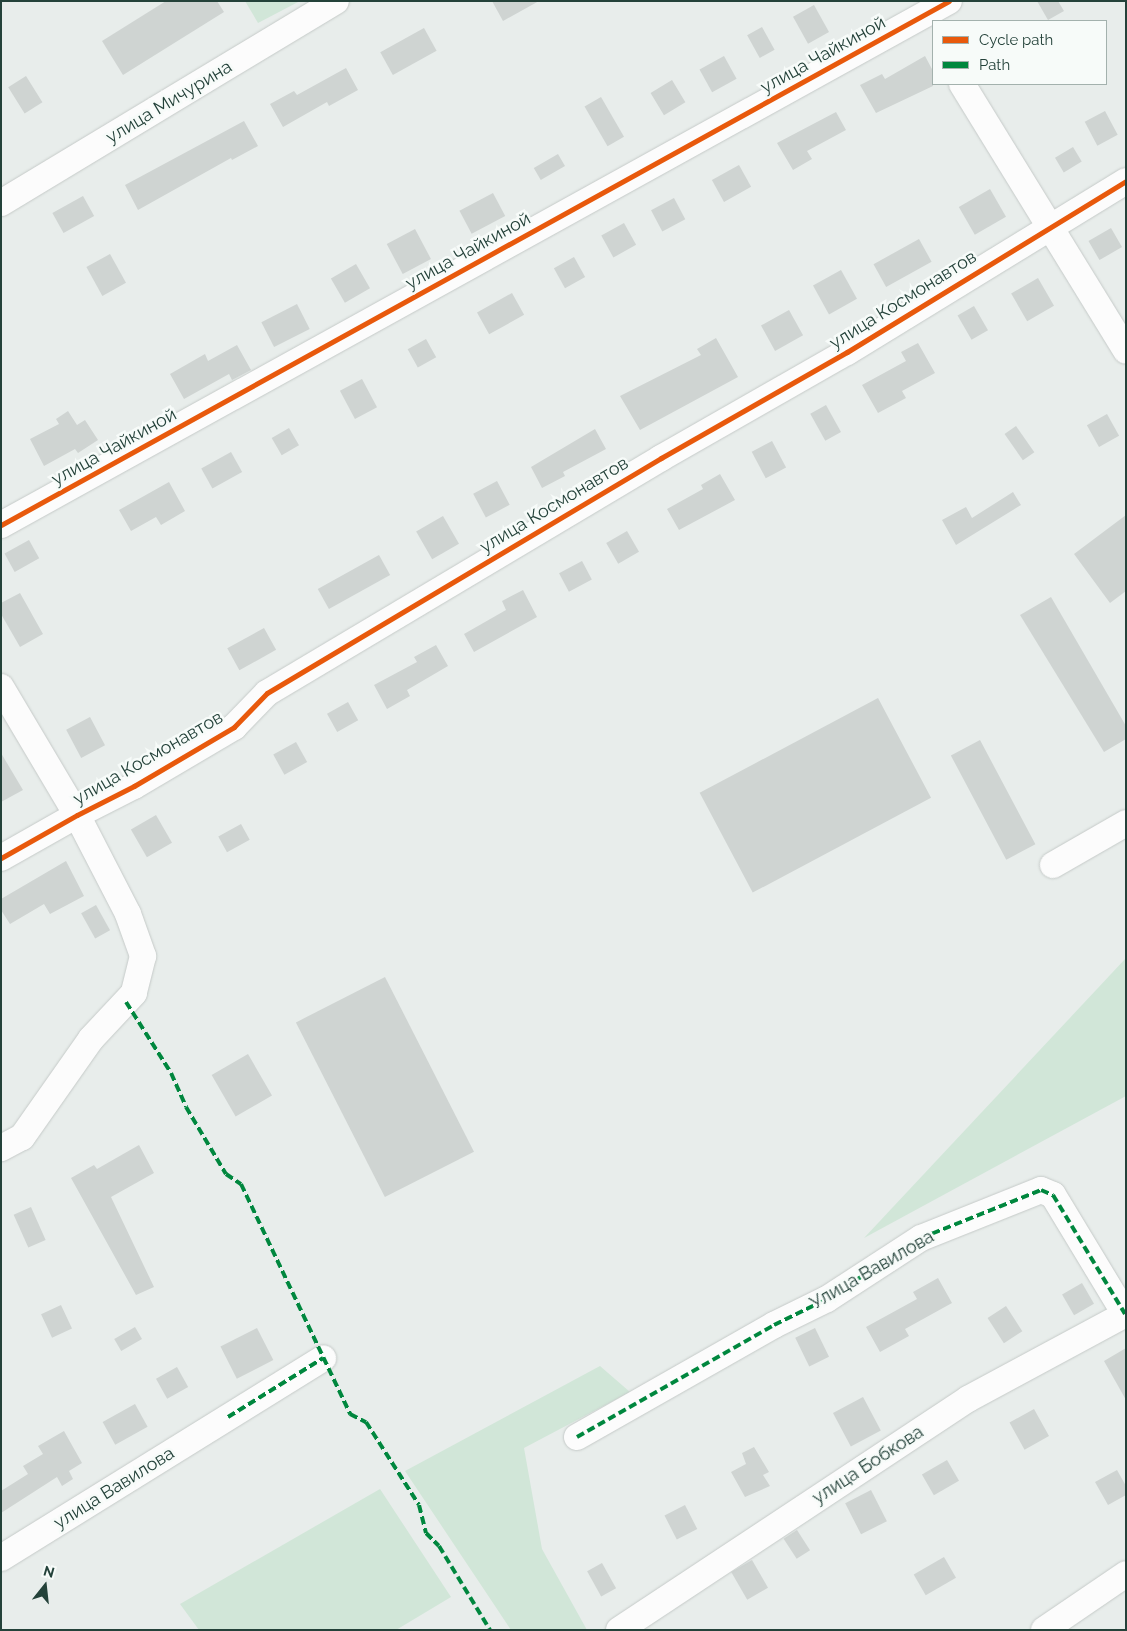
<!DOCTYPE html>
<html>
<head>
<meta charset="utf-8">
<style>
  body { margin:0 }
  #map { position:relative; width:1127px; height:1631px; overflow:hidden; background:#e8edeb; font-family:Raleway,sans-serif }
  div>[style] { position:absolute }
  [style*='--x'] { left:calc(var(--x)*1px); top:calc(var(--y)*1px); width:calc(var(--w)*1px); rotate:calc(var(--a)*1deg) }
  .green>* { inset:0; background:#d1e6d8 }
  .building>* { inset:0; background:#cfd4d2; transform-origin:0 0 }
  .roads { filter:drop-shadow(0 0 1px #c5cac8) drop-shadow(0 0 1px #c5cac8) }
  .minor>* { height:26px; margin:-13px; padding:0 13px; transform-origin:13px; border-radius:13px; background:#fcfcfc }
  .quiet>* { height:4px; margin-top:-2px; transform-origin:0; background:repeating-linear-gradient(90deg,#00873e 0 8px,transparent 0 12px) }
  .cycleway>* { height:5px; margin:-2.5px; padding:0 2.5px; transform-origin:2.5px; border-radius:2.5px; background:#e8590c }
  span { translate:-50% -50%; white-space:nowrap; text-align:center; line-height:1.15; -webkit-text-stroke:5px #f7fbf9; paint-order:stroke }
  .street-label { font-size:18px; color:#24423a }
  .frame { position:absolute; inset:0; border:2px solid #24423a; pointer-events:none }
  .legend { position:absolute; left:932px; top:20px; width:175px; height:65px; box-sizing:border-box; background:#f7fbf9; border:1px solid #a3b1ad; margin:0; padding:6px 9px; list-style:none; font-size:15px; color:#24423a }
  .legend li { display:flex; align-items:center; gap:10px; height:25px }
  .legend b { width:25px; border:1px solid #a3b1ad }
  .north { position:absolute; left:20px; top:1561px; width:50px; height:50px; -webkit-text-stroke:4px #f7fbf9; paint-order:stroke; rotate:16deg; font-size:14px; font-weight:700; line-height:20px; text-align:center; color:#24423a }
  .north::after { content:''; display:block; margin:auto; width:18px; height:22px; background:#24423a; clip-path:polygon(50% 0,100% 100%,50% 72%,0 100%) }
</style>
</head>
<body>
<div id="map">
  <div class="green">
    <i style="clip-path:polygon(245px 1px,300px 1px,258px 23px)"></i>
    <i style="clip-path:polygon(1126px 958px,1126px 1096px,864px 1238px)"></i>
    <i style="clip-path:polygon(600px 1366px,630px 1392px,524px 1448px,542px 1549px,587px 1630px,511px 1630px,405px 1471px)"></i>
    <i style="clip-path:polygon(380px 1489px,451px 1597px,396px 1630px,199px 1630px,180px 1604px)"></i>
  </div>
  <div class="building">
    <i style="clip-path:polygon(166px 1px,217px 1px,224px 12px,123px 75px,102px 41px)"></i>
    <i style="clip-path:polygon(492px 1px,539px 1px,503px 21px)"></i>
    <i style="clip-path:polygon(1037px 1px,1058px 1px,1064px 11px,1048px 20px)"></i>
    <i style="left:814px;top:5px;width:31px;height:24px;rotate:61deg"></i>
    <i style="left:762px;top:27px;width:26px;height:17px;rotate:61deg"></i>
    <i style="left:424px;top:28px;width:26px;height:50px;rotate:61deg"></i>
    <i style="left:724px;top:56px;width:26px;height:28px;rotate:61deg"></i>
    <i style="clip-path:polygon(925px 56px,933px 71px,933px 86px,876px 113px,860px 85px,882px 74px,885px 79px)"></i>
    <i style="clip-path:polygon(346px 68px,358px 90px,329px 106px,327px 102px,283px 127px,270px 104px,294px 91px,297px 95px)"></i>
    <i style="left:26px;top:76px;width:31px;height:21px;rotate:58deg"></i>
    <i style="left:672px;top:80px;width:26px;height:25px;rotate:59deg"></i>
    <i style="left:601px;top:97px;width:46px;height:19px;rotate:60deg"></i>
    <i style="left:1105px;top:111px;width:27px;height:23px;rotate:62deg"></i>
    <i style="clip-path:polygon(836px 112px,846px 130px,807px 151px,812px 159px,793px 170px,777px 143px)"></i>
    <i style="clip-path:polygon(244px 121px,258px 146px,232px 160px,231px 158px,138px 210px,125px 185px)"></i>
    <i style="left:1073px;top:147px;width:17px;height:21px;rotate:59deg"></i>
    <i style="left:558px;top:154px;width:14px;height:28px;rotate:60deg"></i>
    <i style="left:739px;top:165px;width:25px;height:31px;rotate:61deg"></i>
    <i style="left:990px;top:189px;width:32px;height:36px;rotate:60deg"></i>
    <i style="left:493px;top:193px;width:26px;height:38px;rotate:62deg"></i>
    <i style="left:83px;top:196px;width:23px;height:35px;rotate:61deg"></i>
    <i style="left:674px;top:198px;width:24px;height:26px;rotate:62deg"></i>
    <i style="left:624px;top:223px;width:25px;height:26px;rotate:61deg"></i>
    <i style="left:1111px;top:228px;width:22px;height:26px;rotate:60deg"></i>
    <i style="left:415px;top:229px;width:34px;height:32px;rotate:62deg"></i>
    <i style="left:919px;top:239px;width:26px;height:52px;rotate:61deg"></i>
    <i style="left:110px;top:254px;width:33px;height:27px;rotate:61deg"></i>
    <i style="left:574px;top:257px;width:23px;height:23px;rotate:61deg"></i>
    <i style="left:356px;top:264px;width:28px;height:29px;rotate:60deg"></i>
    <i style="left:841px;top:270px;width:33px;height:32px;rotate:61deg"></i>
    <i style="left:1038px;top:278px;width:32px;height:31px;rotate:60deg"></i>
    <i style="left:512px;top:293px;width:25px;height:40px;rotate:61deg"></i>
    <i style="left:297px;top:304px;width:28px;height:40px;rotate:63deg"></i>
    <i style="left:974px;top:306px;width:28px;height:19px;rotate:60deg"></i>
    <i style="left:789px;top:310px;width:29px;height:32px;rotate:61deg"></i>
    <i style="clip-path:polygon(716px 338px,738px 377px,640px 430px,620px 396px,701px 355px,697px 349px)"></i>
    <i style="left:426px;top:339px;width:21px;height:21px;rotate:61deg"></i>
    <i style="clip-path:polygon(918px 343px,935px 373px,902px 391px,906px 398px,878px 413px,862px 385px,906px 361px,901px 352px)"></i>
    <i style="clip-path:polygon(237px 345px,251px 370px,232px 380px,229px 374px,184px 399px,170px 374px,205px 354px,208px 361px)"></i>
    <i style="left:362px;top:379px;width:32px;height:25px;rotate:62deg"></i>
    <i style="left:826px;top:405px;width:31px;height:18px;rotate:61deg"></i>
    <i style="clip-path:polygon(68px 411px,77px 425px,85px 420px,98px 440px,78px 453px,75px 449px,44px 466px,30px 439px,59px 424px,56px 419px)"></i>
    <i style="left:1107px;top:414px;width:25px;height:23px;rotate:61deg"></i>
    <i style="left:1016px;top:426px;width:32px;height:14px;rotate:55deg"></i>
    <i style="left:289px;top:428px;width:20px;height:20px;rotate:60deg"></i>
    <i style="clip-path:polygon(595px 429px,606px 449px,563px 472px,565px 476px,542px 488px,531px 467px)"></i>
    <i style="left:772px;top:441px;width:30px;height:23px;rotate:62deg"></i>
    <i style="left:231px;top:452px;width:23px;height:34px;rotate:61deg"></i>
    <i style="clip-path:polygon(720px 474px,735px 500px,679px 530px,667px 509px,703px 489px,701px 485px)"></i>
    <i style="left:497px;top:481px;width:27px;height:27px;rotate:62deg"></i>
    <i style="clip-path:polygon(169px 482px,185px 511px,161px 525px,156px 517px,131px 531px,119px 510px)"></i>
    <i style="clip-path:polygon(1013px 492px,1021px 505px,956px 545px,942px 520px,966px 507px,972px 518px)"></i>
    <i style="clip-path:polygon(1126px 515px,1126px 591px,1110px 603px,1074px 554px)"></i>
    <i style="left:443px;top:516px;width:32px;height:31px;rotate:60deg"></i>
    <i style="left:627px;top:531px;width:24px;height:24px;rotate:60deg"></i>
    <i style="left:29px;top:540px;width:21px;height:28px;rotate:61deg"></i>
    <i style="left:379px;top:555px;width:23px;height:70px;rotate:61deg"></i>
    <i style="left:582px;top:561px;width:21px;height:26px;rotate:62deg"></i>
    <i style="clip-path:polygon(523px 590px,537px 617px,474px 652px,464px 634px,506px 610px,502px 601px)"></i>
    <i style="clip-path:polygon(20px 593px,43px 634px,20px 647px,1px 614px,1px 603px)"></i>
    <i style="clip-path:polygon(1051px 597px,1126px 726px,1126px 739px,1104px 752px,1020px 615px)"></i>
    <i style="left:264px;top:628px;width:25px;height:42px;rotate:61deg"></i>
    <i style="clip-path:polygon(436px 645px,448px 666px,407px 690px,410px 696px,387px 709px,374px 685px,417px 662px,414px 657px)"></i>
    <i style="left:878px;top:698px;width:113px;height:202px;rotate:62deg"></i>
    <i style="left:348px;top:702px;width:21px;height:24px;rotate:61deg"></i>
    <i style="left:90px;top:717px;width:32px;height:27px;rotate:62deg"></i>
    <i style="left:980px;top:740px;width:118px;height:33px;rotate:62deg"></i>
    <i style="left:296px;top:742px;width:23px;height:26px;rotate:61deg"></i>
    <i style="clip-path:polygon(1px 753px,23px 790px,1px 802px)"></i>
    <i style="left:156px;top:815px;width:32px;height:29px;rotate:60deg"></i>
    <i style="left:241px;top:824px;width:18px;height:26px;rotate:61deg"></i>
    <i style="clip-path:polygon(66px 861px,84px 896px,50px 914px,44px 904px,10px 924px,1px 910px,1px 899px)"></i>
    <i style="left:96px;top:905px;width:29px;height:17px;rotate:61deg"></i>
    <i style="left:385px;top:977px;width:196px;height:100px;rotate:63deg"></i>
    <i style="left:248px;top:1054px;width:48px;height:42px;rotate:60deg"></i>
    <i style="clip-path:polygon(139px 1145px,154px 1173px,111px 1197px,154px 1287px,136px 1295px,71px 1178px,94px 1165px,97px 1169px)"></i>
    <i style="left:31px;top:1207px;width:36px;height:19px;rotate:66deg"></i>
    <i style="clip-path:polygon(938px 1278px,952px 1303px,905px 1329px,909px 1336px,880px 1352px,866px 1327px,917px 1299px,913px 1292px)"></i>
    <i style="left:1082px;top:1283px;width:24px;height:23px;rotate:60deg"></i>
    <i style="left:61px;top:1305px;width:26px;height:22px;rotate:65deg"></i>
    <i style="left:1006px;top:1306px;width:30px;height:22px;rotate:57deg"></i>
    <i style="left:135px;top:1327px;width:14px;height:24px;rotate:60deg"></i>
    <i style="left:257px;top:1328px;width:36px;height:41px;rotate:63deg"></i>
    <i style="left:815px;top:1328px;width:32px;height:22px;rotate:64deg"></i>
    <i style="clip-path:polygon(1126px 1348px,1126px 1400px,1104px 1361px)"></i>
    <i style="left:177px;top:1367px;width:23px;height:24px;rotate:61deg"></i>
    <i style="left:863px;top:1397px;width:38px;height:34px;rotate:62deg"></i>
    <i style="left:135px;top:1404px;width:26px;height:37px;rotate:61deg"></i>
    <i style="left:1034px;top:1409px;width:31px;height:28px;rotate:61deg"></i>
    <i style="clip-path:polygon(64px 1431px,82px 1463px,69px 1471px,73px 1479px,62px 1486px,57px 1477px,1px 1513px,1px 1491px,28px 1474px,23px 1466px,43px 1454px,38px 1446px)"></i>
    <i style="clip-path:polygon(754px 1447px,769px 1472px,763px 1475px,770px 1486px,745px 1497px,731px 1472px,746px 1464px,742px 1453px)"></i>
    <i style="left:947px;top:1460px;width:24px;height:29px;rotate:60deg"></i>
    <i style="clip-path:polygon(1117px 1470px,1126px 1486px,1126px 1495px,1108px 1505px,1095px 1482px)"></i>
    <i style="left:871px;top:1490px;width:35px;height:29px;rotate:63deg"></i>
    <i style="left:685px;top:1505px;width:27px;height:23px;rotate:63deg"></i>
    <i style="left:797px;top:1530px;width:24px;height:16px;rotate:57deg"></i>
    <i style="left:944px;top:1557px;width:24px;height:35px;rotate:60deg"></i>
    <i style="left:752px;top:1560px;width:32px;height:24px;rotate:60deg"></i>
    <i style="left:602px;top:1563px;width:29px;height:17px;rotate:61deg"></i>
  </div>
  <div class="roads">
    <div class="minor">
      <i style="--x:962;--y:84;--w:313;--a:58.4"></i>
      <i style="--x:1;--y:203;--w:391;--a:-31.1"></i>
      <i style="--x:1;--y:525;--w:1083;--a:-28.93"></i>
      <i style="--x:1;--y:687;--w:149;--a:59.3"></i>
      <i style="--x:77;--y:815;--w:111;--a:62.7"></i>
      <i style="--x:128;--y:914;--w:45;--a:70.3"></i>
      <i style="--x:143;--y:956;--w:38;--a:104"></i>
      <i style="--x:134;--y:993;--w:63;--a:133.1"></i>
      <i style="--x:91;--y:1039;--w:120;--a:125.1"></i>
      <i style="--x:22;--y:1137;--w:24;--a:152"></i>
      <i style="--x:1;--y:858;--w:87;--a:-29.5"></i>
      <i style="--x:77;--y:815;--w:64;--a:-27"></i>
      <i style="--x:134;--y:786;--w:116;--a:-30.5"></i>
      <i style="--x:234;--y:727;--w:47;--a:-45.9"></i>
      <i style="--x:267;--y:693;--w:459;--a:-30.8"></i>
      <i style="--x:661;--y:458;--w:214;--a:-29.7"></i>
      <i style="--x:847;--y:352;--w:327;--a:-31.5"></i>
      <i style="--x:1053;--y:865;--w:84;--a:-29.9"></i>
      <i style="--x:577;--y:1437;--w:227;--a:-29.6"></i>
      <i style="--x:774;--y:1325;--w:59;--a:-26.1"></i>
      <i style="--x:827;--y:1299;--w:112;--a:-33"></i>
      <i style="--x:921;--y:1238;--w:129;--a:-21.8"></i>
      <i style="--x:1041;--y:1190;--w:13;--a:23"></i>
      <i style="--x:1053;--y:1195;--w:139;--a:58.8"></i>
      <i style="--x:1;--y:1558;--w:379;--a:-31.8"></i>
      <i style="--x:619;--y:1630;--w:419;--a:-33.5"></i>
      <i style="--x:968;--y:1399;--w:179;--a:-28.3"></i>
      <i style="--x:1044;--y:1630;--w:99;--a:-34.3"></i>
    </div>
  </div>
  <div class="quiet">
    <i style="--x:126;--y:1002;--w:84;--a:57.6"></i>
    <i style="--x:171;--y:1073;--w:37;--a:66"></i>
    <i style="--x:186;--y:1107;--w:78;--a:59.2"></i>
    <i style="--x:226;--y:1174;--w:18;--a:34"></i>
    <i style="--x:241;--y:1184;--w:255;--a:64.6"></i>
    <i style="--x:350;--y:1414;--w:18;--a:27"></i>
    <i style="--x:366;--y:1422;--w:98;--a:57.4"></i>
    <i style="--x:419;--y:1505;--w:29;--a:76"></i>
    <i style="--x:426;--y:1533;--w:18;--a:45"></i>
    <i style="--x:439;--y:1546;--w:98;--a:58.7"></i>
    <i style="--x:228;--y:1417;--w:112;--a:-31.8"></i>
    <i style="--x:577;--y:1437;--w:227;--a:-29.6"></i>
    <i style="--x:774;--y:1325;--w:59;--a:-26.1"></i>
    <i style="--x:827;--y:1299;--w:112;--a:-33"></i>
    <i style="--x:921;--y:1238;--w:129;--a:-21.8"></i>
    <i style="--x:1041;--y:1190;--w:13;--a:23"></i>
    <i style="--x:1053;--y:1195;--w:139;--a:58.8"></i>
  </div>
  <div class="cycleway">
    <i style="--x:1;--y:525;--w:1083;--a:-28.93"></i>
    <i style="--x:1;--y:858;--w:87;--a:-29.5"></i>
    <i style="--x:77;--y:815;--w:64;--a:-27"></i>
    <i style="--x:134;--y:786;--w:116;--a:-30.5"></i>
    <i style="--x:234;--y:727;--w:47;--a:-45.9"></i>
    <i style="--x:267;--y:693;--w:459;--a:-30.8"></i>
    <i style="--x:661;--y:458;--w:214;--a:-29.7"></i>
    <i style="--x:847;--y:352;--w:327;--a:-31.5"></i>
  </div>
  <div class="street-label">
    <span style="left:823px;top:55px;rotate:-29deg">улица Чайкиной</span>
    <span style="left:169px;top:102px;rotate:-31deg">улица Мичурина</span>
    <span style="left:468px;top:251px;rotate:-29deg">улица Чайкиной</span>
    <span style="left:903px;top:300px;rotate:-32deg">улица Космонавтов</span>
    <span style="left:114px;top:447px;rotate:-29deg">улица Чайкиной</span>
    <span style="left:554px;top:505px;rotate:-31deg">улица Космонавтов</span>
    <span style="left:148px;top:758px;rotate:-30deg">улица Космонавтов</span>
    <span style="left:872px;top:1270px;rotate:-30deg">Улица Вавилова</span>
    <span style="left:868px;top:1465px;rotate:-33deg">улица Бобкова</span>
    <span style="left:114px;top:1488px;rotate:-32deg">улица Вавилова</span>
  </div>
  <div class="frame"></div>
  <ul class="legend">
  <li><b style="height:6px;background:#e8590c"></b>Cycle path</li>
  <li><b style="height:6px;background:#00873e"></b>Path</li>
  </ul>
  <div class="north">N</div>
</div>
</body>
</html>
